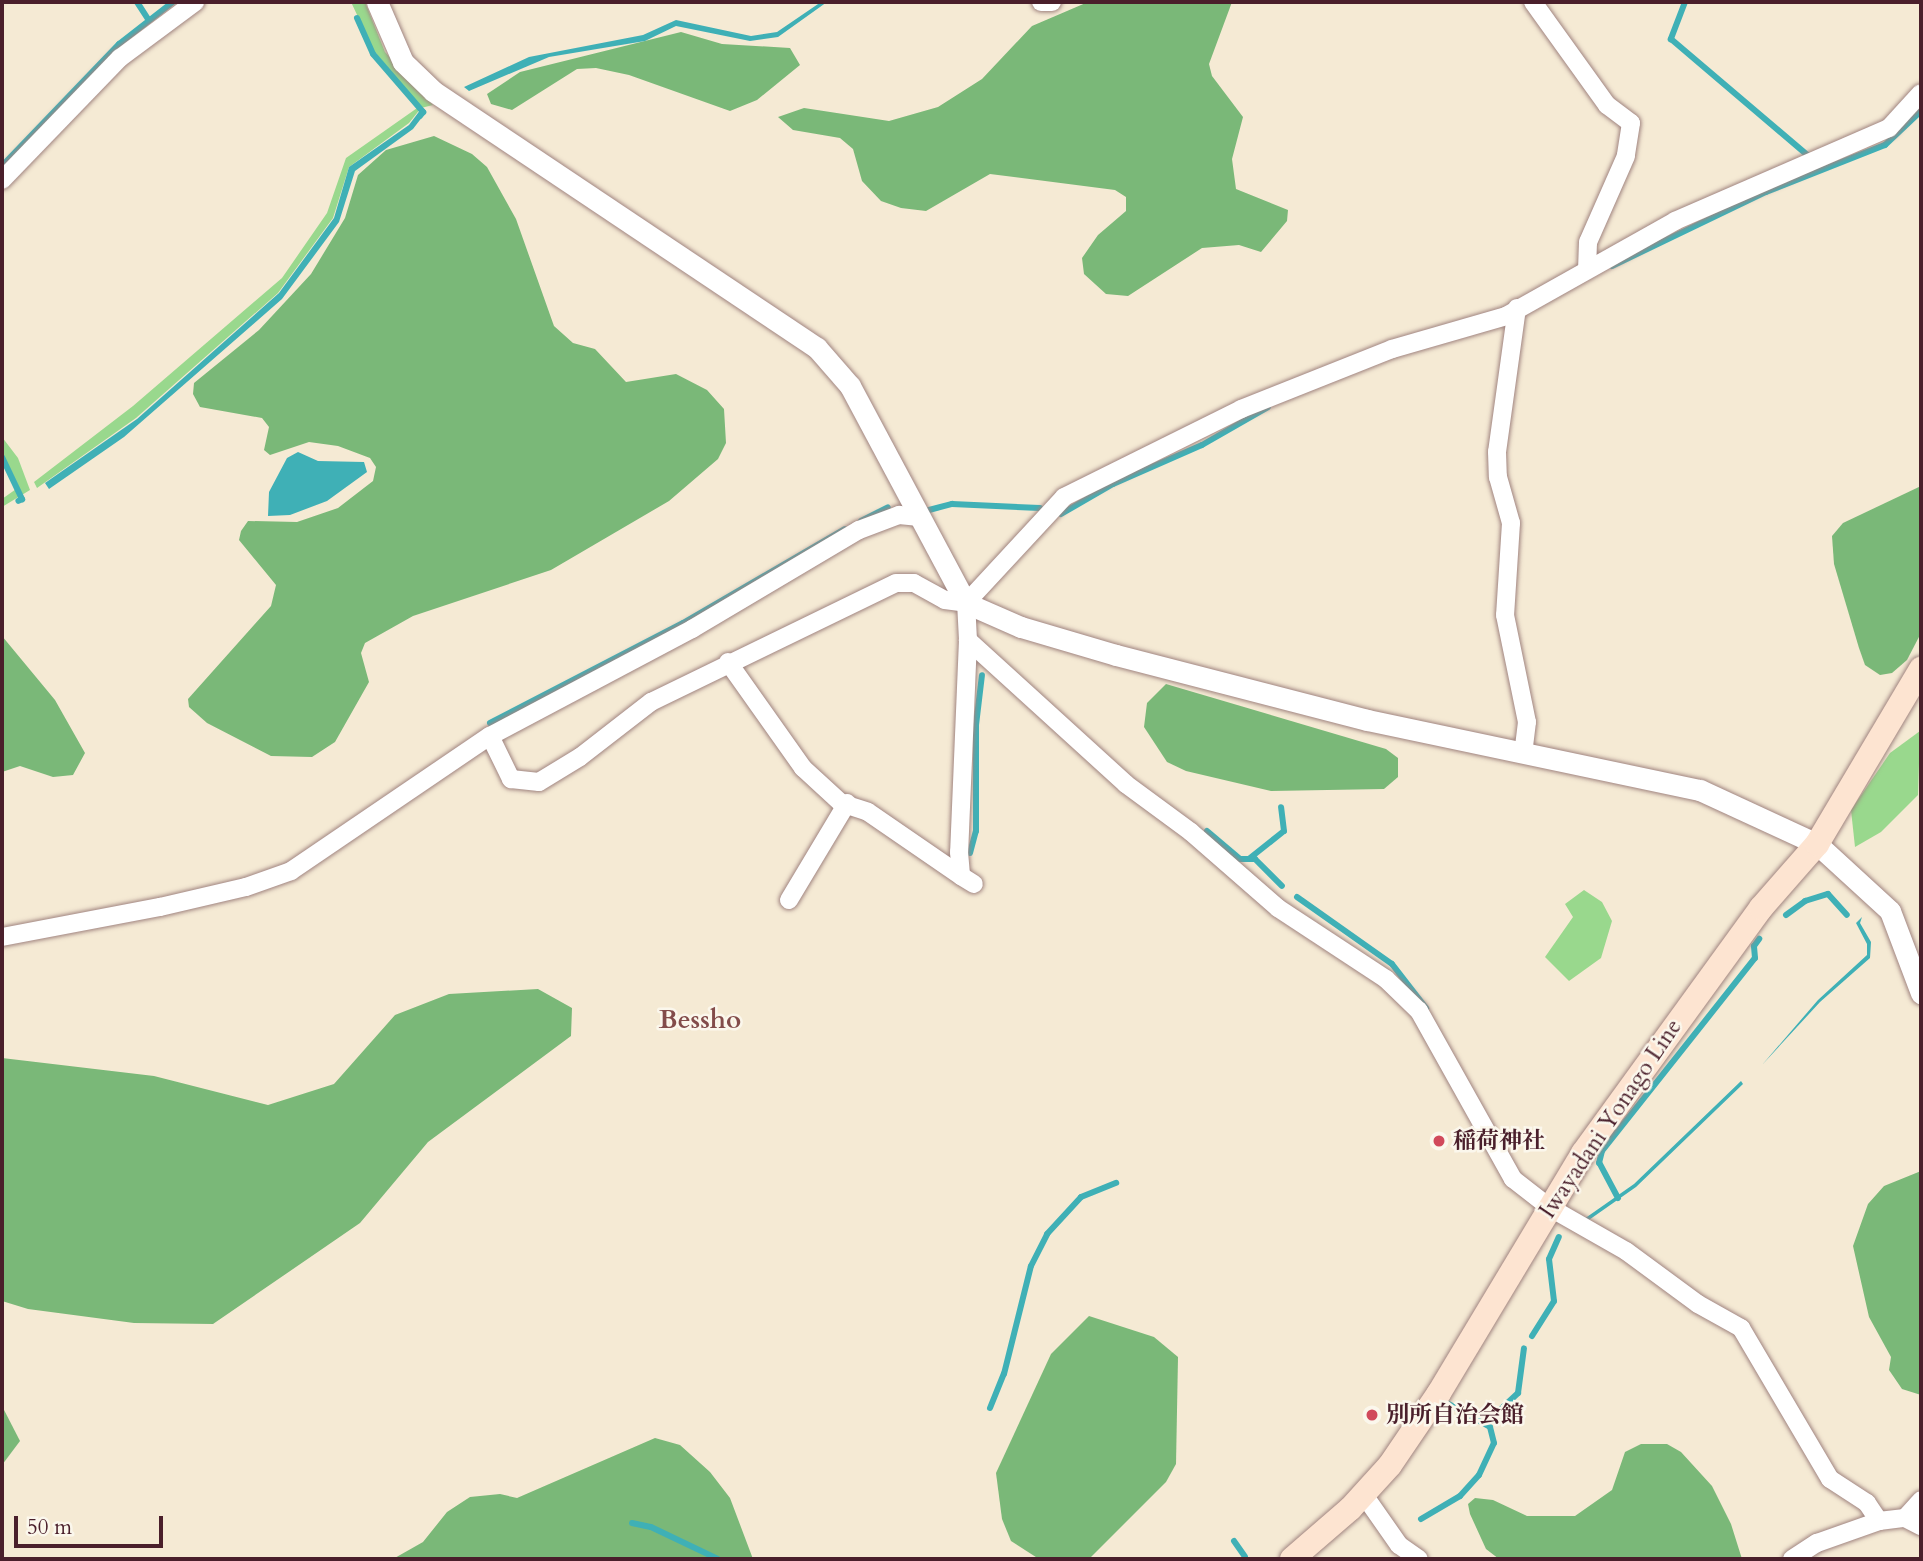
<!DOCTYPE html>
<html>
<head>
<meta charset="utf-8">
<style>
  body { margin:0 }
  #map { position:relative; width:1923px; height:1561px; overflow:hidden; background:#f5ead4; font-family:Cardo,"Noto Serif JP",serif }
  div>[style] { position:absolute }
  [style*='--x'] { left:calc(var(--x)*1px); top:calc(var(--y)*1px); width:calc(var(--w)*1px); rotate:calc(var(--a)*1deg) }
  .green>* { inset:0; background:#99d88d }
  .forest>* { inset:0; background:#7ab878 }
  .water>* { inset:0; background:#3fb0b6 }
  .stream>* { height:6px; margin:-3px; padding:0 3px; transform-origin:3px; border-radius:3px; background:#3fb0b6 }
  .roads { filter:drop-shadow(0 0 2px #a08480) drop-shadow(0 0 2px #a08480) }
  .minor>* { height:18px; margin:-9px; padding:0 9px; transform-origin:9px; border-radius:9px; background:#fff }
  .tertiary>* { height:21px; margin:-10.5px; padding:0 10.5px; transform-origin:10.5px; border-radius:10.5px; background:#fff }
  .secondary>* { height:24px; margin:-12px; padding:0 12px; transform-origin:12px; border-radius:12px; background:#fde4d1 }
  .dots>* { width:19px; height:19px; translate:-50% -50%; box-sizing:border-box; border:4px solid #fbf7ec; border-radius:50% }
  span { translate:-50% -50%; white-space:nowrap; text-align:center; line-height:1.15; -webkit-text-stroke:5px #fbf7ec; paint-order:stroke }
  .street-label { font-size:23px; color:#4a1f2b }
  .poi-label { font-size:23px; color:#4a1f2b; font-weight:700 }
  .left { translate:0 -50%; text-align:left }
  .quarter-label { font-size:26px; color:#834c4a; font-weight:700 }
  .frame { position:absolute; inset:0; border:4px solid #4a1f2b; pointer-events:none }
  .scale { position:absolute; left:14px; top:1516px; width:149px; height:32px; box-sizing:border-box; border:4px solid #4a1f2b; border-top:0; padding-left:9px; font-size:21px; line-height:24px; white-space:nowrap; color:#4a1f2b; -webkit-text-stroke:5px #fbf7ec; paint-order:stroke }
</style>
</head>
<body>
<div id="map">
  <div class="green">
    <i style="clip-path:polygon(351px 2px,365px 2px,385px 52px,433px 105px,421px 108px,409px 123px,349px 167px,333px 218px,278px 293px,136px 418px,37px 488px,34px 482px,133px 406px,282px 278px,327px 213px,346px 158px,420px 106px,374px 51px)"></i>
    <i style="clip-path:polygon(2px 437px,18px 458px,30px 490px,2px 507px,2px 499px,19px 487px,2px 452px)"></i>
    <i style="clip-path:polygon(1920px 731px,1918px 795px,1881px 832px,1855px 847px,1851px 810px,1890px 753px)"></i>
    <i style="clip-path:polygon(1584px 890px,1602px 902px,1612px 921px,1601px 958px,1569px 981px,1545px 957px,1573px 917px,1565px 904px)"></i>
  </div>
  <div class="forest">
    <i style="clip-path:polygon(1088px 2px,1232px 2px,1209px 64px,1212px 76px,1243px 117px,1232px 159px,1236px 189px,1288px 210px,1287px 221px,1261px 252px,1239px 245px,1202px 248px,1128px 296px,1106px 294px,1084px 274px,1082px 258px,1098px 235px,1126px 211px,1126px 197px,1115px 190px,990px 174px,926px 211px,901px 208px,881px 201px,862px 181px,853px 149px,840px 138px,793px 130px,778px 117px,804px 108px,889px 121px,938px 107px,982px 79px,1032px 26px)"></i>
    <i style="clip-path:polygon(681px 32px,722px 44px,790px 48px,800px 65px,757px 100px,730px 111px,629px 75px,596px 68px,577px 69px,512px 110px,491px 104px,487px 94px,520px 72px)"></i>
    <i style="clip-path:polygon(434px 136px,472px 154px,487px 167px,516px 219px,554px 326px,573px 343px,595px 349px,626px 382px,676px 374px,707px 390px,724px 409px,726px 443px,718px 459px,669px 501px,551px 570px,413px 616px,365px 643px,361px 653px,369px 682px,335px 742px,312px 757px,271px 756px,207px 723px,189px 707px,188px 699px,271px 606px,276px 585px,239px 540px,241px 531px,248px 521px,297px 522px,338px 508px,373px 481px,376px 467px,370px 458px,338px 446px,309px 442px,270px 455px,264px 450px,269px 427px,262px 418px,200px 407px,193px 394px,194px 383px,259px 330px,311px 274px,345px 218px,358px 175px,386px 150px)"></i>
    <i style="clip-path:polygon(1921px 486px,1921px 633px,1907px 660px,1892px 673px,1880px 675px,1865px 665px,1859px 648px,1834px 564px,1832px 536px,1843px 523px)"></i>
    <i style="clip-path:polygon(2px 636px,55px 700px,85px 753px,73px 775px,53px 777px,20px 766px,2px 772px)"></i>
    <i style="clip-path:polygon(1166px 684px,1386px 749px,1398px 758px,1398px 777px,1384px 789px,1271px 791px,1186px 771px,1167px 762px,1144px 727px,1147px 703px)"></i>
    <i style="clip-path:polygon(538px 989px,572px 1008px,571px 1036px,428px 1142px,360px 1223px,213px 1324px,134px 1323px,28px 1309px,2px 1301px,2px 1058px,154px 1076px,268px 1105px,334px 1084px,395px 1015px,449px 994px)"></i>
    <i style="clip-path:polygon(1921px 1171px,1921px 1395px,1902px 1389px,1889px 1370px,1891px 1357px,1869px 1317px,1853px 1246px,1868px 1204px,1884px 1186px)"></i>
    <i style="clip-path:polygon(1089px 1316px,1154px 1337px,1178px 1357px,1176px 1464px,1166px 1482px,1091px 1557px,1039px 1559px,1011px 1541px,1002px 1519px,996px 1473px,1051px 1354px)"></i>
    <i style="clip-path:polygon(2px 1406px,20px 1441px,2px 1465px)"></i>
    <i style="clip-path:polygon(655px 1438px,680px 1445px,710px 1472px,730px 1498px,753px 1559px,393px 1559px,423px 1542px,447px 1512px,470px 1497px,500px 1494px,517px 1498px)"></i>
    <i style="clip-path:polygon(1641px 1444px,1667px 1444px,1681px 1452px,1712px 1486px,1731px 1524px,1742px 1559px,1499px 1559px,1486px 1549px,1470px 1514px,1468px 1504px,1475px 1498px,1493px 1500px,1527px 1516px,1575px 1516px,1612px 1490px,1625px 1452px)"></i>
  </div>
  <div class="water">
    <i style="clip-path:polygon(821px 2px,827px 2px,778px 37px,750px 41px,676px 26px,645px 41px,549px 57px,469px 91px,464px 87px,529px 57px,643px 35px,676px 20px,751px 36px,777px 32px)"></i>
    <i style="clip-path:polygon(421px 109px,426px 112px,413px 129px,355px 171px,339px 222px,282px 299px,124px 437px,49px 489px,45px 483px,137px 419px,279px 293px,334px 218px,349px 167px,409px 125px)"></i>
    <i style="clip-path:polygon(298px 452px,318px 461px,364px 462px,367px 472px,327px 501px,290px 515px,268px 516px,269px 492px,287px 458px)"></i>
    <i style="clip-path:polygon(1862px 917px,1860px 923px,1871px 942px,1870px 958px,1820px 1002px,1762px 1065px,1818px 1000px,1867px 955px,1867px 944px,1856px 923px)"></i>
    <i style="clip-path:polygon(1741px 1081px,1743px 1084px,1636px 1187px,1586px 1222px,1584px 1219px,1634px 1184px)"></i>
  </div>
  <div class="stream">
    <i style="--x:137;--y:2;--w:20;--a:57"></i>
    <i style="--x:1685;--y:2;--w:40;--a:111"></i>
    <i style="--x:1671;--y:39;--w:185;--a:40.4"></i>
    <i style="--x:357;--y:18;--w:39;--a:66"></i>
    <i style="--x:373;--y:54;--w:77;--a:49.2"></i>
    <i style="--x:423;--y:112;--w:5;--a:127"></i>
    <i style="--x:2;--y:166;--w:169;--a:-46.2"></i>
    <i style="--x:119;--y:44;--w:68;--a:-37.9"></i>
    <i style="--x:1612;--y:266;--w:171;--a:-25.7"></i>
    <i style="--x:1766;--y:192;--w:128;--a:-21.6"></i>
    <i style="--x:1885;--y:145;--w:50;--a:-43.4"></i>
    <i style="--x:2;--y:457;--w:47;--a:64.5"></i>
    <i style="--x:22;--y:499;--w:4;--a:153"></i>
    <i style="--x:929;--y:510;--w:24;--a:-15"></i>
    <i style="--x:952;--y:504;--w:88;--a:2.6"></i>
    <i style="--x:1061;--y:514;--w:60;--a:-30"></i>
    <i style="--x:1113;--y:484;--w:97;--a:-23.7"></i>
    <i style="--x:1202;--y:445;--w:76;--a:-29.9"></i>
    <i style="--x:861;--y:521;--w:30;--a:-27"></i>
    <i style="--x:490;--y:723;--w:217;--a:-27.4"></i>
    <i style="--x:683;--y:623;--w:187;--a:-30.1"></i>
    <i style="--x:1207;--y:831;--w:43;--a:40.3"></i>
    <i style="--x:1240;--y:859;--w:15;--a:0"></i>
    <i style="--x:1255;--y:859;--w:38;--a:45"></i>
    <i style="--x:970;--y:853;--w:23;--a:-75"></i>
    <i style="--x:976;--y:831;--w:106;--a:-90"></i>
    <i style="--x:976;--y:725;--w:50;--a:-83.2"></i>
    <i style="--x:1250;--y:858;--w:43;--a:-38.5"></i>
    <i style="--x:1284;--y:831;--w:24;--a:-97"></i>
    <i style="--x:1297;--y:897;--w:116;--a:35.2"></i>
    <i style="--x:1392;--y:964;--w:56;--a:52.3"></i>
    <i style="--x:1786;--y:915;--w:24;--a:-36"></i>
    <i style="--x:1805;--y:901;--w:24;--a:-17"></i>
    <i style="--x:1828;--y:894;--w:28;--a:48"></i>
    <i style="--x:1618;--y:1198;--w:40;--a:-118"></i>
    <i style="--x:1599;--y:1163;--w:12;--a:-76"></i>
    <i style="--x:1602;--y:1151;--w:246;--a:-51.6"></i>
    <i style="--x:1755;--y:958;--w:12;--a:-95"></i>
    <i style="--x:1754;--y:946;--w:9;--a:-54"></i>
    <i style="--x:1532;--y:1336;--w:41;--a:-57.8"></i>
    <i style="--x:1554;--y:1301;--w:42;--a:-96.8"></i>
    <i style="--x:1549;--y:1259;--w:24;--a:-66"></i>
    <i style="--x:990;--y:1408;--w:37;--a:-68"></i>
    <i style="--x:1004;--y:1374;--w:111;--a:-76"></i>
    <i style="--x:1031;--y:1266;--w:36;--a:-63"></i>
    <i style="--x:1047;--y:1234;--w:50;--a:-47.4"></i>
    <i style="--x:1081;--y:1197;--w:38;--a:-22"></i>
    <i style="--x:1502;--y:1408;--w:22;--a:-43"></i>
    <i style="--x:1518;--y:1393;--w:45;--a:-82.4"></i>
    <i style="--x:1421;--y:1519;--w:45;--a:-30.5"></i>
    <i style="--x:1460;--y:1496;--w:28;--a:-48"></i>
    <i style="--x:1479;--y:1475;--w:35;--a:-65"></i>
    <i style="--x:1494;--y:1443;--w:16;--a:-104"></i>
    <i style="--x:1490;--y:1427;--w:49;--a:-150.8"></i>
    <i style="--x:632;--y:1523;--w:19;--a:12"></i>
    <i style="--x:651;--y:1527;--w:74;--a:25.5"></i>
    <i style="--x:1234;--y:1541;--w:19;--a:55"></i>
  </div>
  <div class="roads">
    <div class="minor">
      <i style="--x:1041;--y:2;--w:11;--a:0"></i>
      <i style="--x:1533;--y:2;--w:127;--a:54.3"></i>
      <i style="--x:1607;--y:105;--w:30;--a:37"></i>
      <i style="--x:1631;--y:123;--w:33;--a:99"></i>
      <i style="--x:1626;--y:156;--w:94;--a:113.8"></i>
      <i style="--x:1588;--y:242;--w:27;--a:92"></i>
      <i style="--x:2;--y:180;--w:170;--a:-46"></i>
      <i style="--x:120;--y:58;--w:94;--a:-36.7"></i>
      <i style="--x:1517;--y:308;--w:145;--a:97.9"></i>
      <i style="--x:1497;--y:452;--w:25;--a:88"></i>
      <i style="--x:1498;--y:477;--w:48;--a:74.2"></i>
      <i style="--x:1511;--y:523;--w:92;--a:93.7"></i>
      <i style="--x:1505;--y:615;--w:109;--a:78.4"></i>
      <i style="--x:1527;--y:722;--w:31;--a:97"></i>
      <i style="--x:968;--y:640;--w:212;--a:92.4"></i>
      <i style="--x:959;--y:852;--w:24;--a:85"></i>
      <i style="--x:961;--y:876;--w:15;--a:32"></i>
      <i style="--x:728;--y:662;--w:130;--a:54.7"></i>
      <i style="--x:803;--y:768;--w:52;--a:42.6"></i>
      <i style="--x:841;--y:803;--w:28;--a:18"></i>
      <i style="--x:868;--y:812;--w:113;--a:34.5"></i>
      <i style="--x:490;--y:736;--w:48;--a:64"></i>
      <i style="--x:511;--y:779;--w:28;--a:6"></i>
      <i style="--x:539;--y:782;--w:48;--a:-31.4"></i>
      <i style="--x:580;--y:757;--w:90;--a:-37.8"></i>
      <i style="--x:651;--y:702;--w:272;--a:-25.9"></i>
      <i style="--x:896;--y:583;--w:18;--a:0"></i>
      <i style="--x:914;--y:583;--w:35;--a:29"></i>
      <i style="--x:945;--y:600;--w:21;--a:8"></i>
      <i style="--x:789;--y:900;--w:113;--a:-59.1"></i>
      <i style="--x:2;--y:937;--w:161;--a:-10.8"></i>
      <i style="--x:160;--y:907;--w:88;--a:-13.1"></i>
      <i style="--x:246;--y:887;--w:48;--a:-19.6"></i>
      <i style="--x:291;--y:871;--w:240;--a:-34.2"></i>
      <i style="--x:490;--y:736;--w:229;--a:-27.9"></i>
      <i style="--x:692;--y:629;--w:194;--a:-30.7"></i>
      <i style="--x:859;--y:530;--w:43;--a:-20.6"></i>
      <i style="--x:899;--y:515;--w:18;--a:6"></i>
      <i style="--x:1364;--y:1495;--w:61;--a:55"></i>
      <i style="--x:1399;--y:1545;--w:24;--a:35"></i>
      <i style="--x:1905;--y:1518;--w:24;--a:-48"></i>
      <i style="--x:1879;--y:1521;--w:22;--a:-124"></i>
      <i style="--x:1867;--y:1503;--w:44;--a:-147"></i>
      <i style="--x:1830;--y:1479;--w:175;--a:-120.5"></i>
      <i style="--x:1741;--y:1328;--w:49;--a:-150.8"></i>
      <i style="--x:1698;--y:1304;--w:89;--a:-143.6"></i>
      <i style="--x:1626;--y:1251;--w:89;--a:-150.3"></i>
      <i style="--x:1549;--y:1207;--w:46;--a:-142.1"></i>
      <i style="--x:1513;--y:1179;--w:193;--a:-119.2"></i>
      <i style="--x:1419;--y:1011;--w:46;--a:-135.9"></i>
      <i style="--x:1386;--y:979;--w:129;--a:-146.7"></i>
      <i style="--x:1278;--y:908;--w:116;--a:-138.9"></i>
      <i style="--x:1191;--y:832;--w:81;--a:-143.6"></i>
      <i style="--x:1126;--y:784;--w:214;--a:-137.7"></i>
      <i style="--x:968;--y:640;--w:37;--a:-93"></i>
      <i style="--x:966;--y:603;--w:144;--a:-47.2"></i>
      <i style="--x:1064;--y:497;--w:198;--a:-26.4"></i>
      <i style="--x:1241;--y:409;--w:162;--a:-21.7"></i>
      <i style="--x:1392;--y:349;--w:119;--a:-16.1"></i>
      <i style="--x:1506;--y:316;--w:194;--a:-29.3"></i>
      <i style="--x:1675;--y:221;--w:233;--a:-23.5"></i>
      <i style="--x:1889;--y:128;--w:47;--a:-47.6"></i>
      <i style="--x:1792;--y:1559;--w:30;--a:-33"></i>
      <i style="--x:1817;--y:1543;--w:66;--a:-19.5"></i>
      <i style="--x:1879;--y:1521;--w:26;--a:-7"></i>
      <i style="--x:1905;--y:1518;--w:18;--a:27"></i>
    </div>
    <div class="tertiary">
      <i style="--x:377;--y:2;--w:65;--a:66.6"></i>
      <i style="--x:403;--y:62;--w:42;--a:44"></i>
      <i style="--x:433;--y:91;--w:462;--a:33.8"></i>
      <i style="--x:817;--y:348;--w:50;--a:49"></i>
      <i style="--x:850;--y:386;--w:246;--a:61.9"></i>
      <i style="--x:966;--y:603;--w:60;--a:23.6"></i>
      <i style="--x:1021;--y:627;--w:99;--a:16.4"></i>
      <i style="--x:1116;--y:655;--w:259;--a:14.5"></i>
      <i style="--x:1367;--y:720;--w:340;--a:11.9"></i>
      <i style="--x:1700;--y:790;--w:129;--a:24.8"></i>
      <i style="--x:1817;--y:844;--w:99;--a:42.5"></i>
      <i style="--x:1890;--y:911;--w:88;--a:69.3"></i>
    </div>
    <div class="secondary">
      <i style="--x:1292;--y:1559;--w:77;--a:-40.8"></i>
      <i style="--x:1350;--y:1509;--w:59;--a:-47.7"></i>
      <i style="--x:1390;--y:1465;--w:87;--a:-55.8"></i>
      <i style="--x:1439;--y:1393;--w:280;--a:-59"></i>
      <i style="--x:1583;--y:1153;--w:303;--a:-54"></i>
      <i style="--x:1761;--y:908;--w:85;--a:-48.8"></i>
      <i style="--x:1817;--y:844;--w:204;--a:-59.3"></i>
    </div>
  </div>
  <div class="dots">
    <i style="left:1439px;top:1141px;background:#d1495b"></i>
    <i style="left:1372px;top:1415px;background:#d1495b"></i>
  </div>
  <div class="street-label">
    <span style="left:1611px;top:1119px;rotate:-56deg">Iwayadani Yonago Line</span>
  </div>
  <div class="poi-label">
    <span class="left" style="left:1453px;top:1141px">稲荷神社</span>
    <span class="left" style="left:1386px;top:1415px">別所自治会館</span>
  </div>
  <div class="quarter-label">
    <span style="left:700px;top:1020px">Bessho</span>
  </div>
  <div class="frame"></div>
  <div class="scale">50 m</div>
</div>
</body>
</html>
